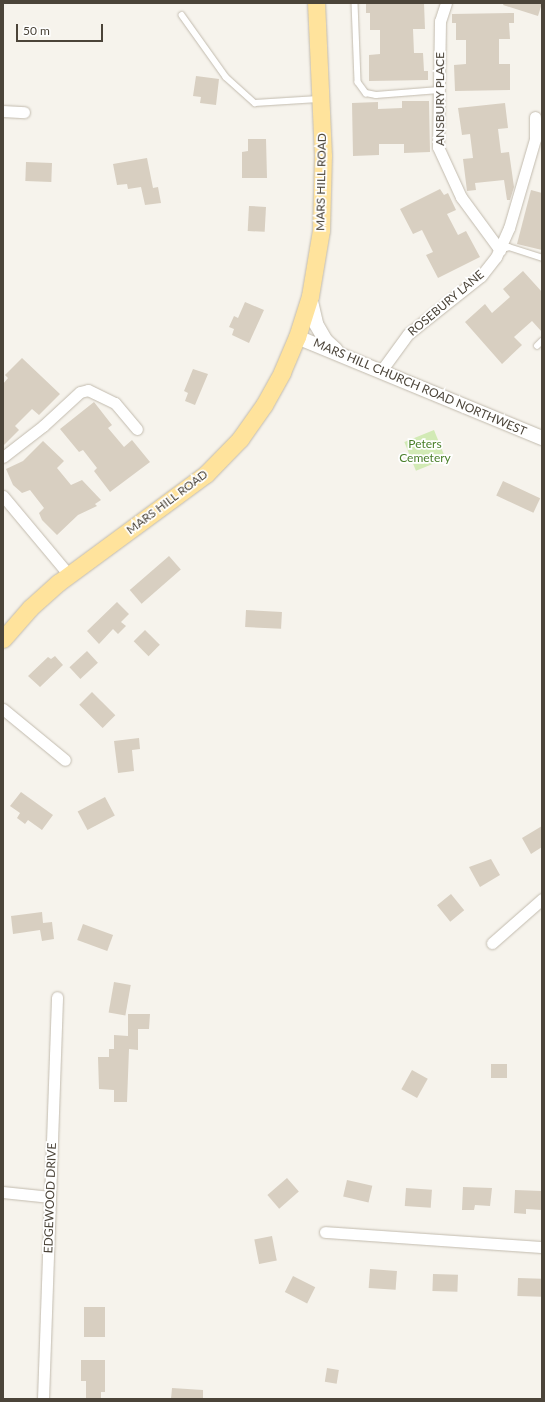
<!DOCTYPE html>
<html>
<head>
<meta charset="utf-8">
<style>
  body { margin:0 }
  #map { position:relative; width:545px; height:1402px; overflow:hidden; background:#f6f3ec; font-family:Lato,sans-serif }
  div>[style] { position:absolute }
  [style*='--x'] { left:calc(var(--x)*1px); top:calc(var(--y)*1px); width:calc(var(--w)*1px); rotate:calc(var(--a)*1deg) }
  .green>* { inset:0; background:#d2eab5; transform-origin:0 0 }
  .building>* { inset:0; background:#d8cfc1; transform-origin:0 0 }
  .roads { filter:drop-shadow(0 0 1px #c2bbae) drop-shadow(0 0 1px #c2bbae) }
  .service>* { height:5.5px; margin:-2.75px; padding:0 2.75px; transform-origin:2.75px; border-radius:2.75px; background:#fff }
  .minor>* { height:11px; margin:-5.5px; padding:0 5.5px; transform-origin:5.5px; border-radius:5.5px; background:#fff }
  .tertiary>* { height:14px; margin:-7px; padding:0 7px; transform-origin:7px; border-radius:7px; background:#fff }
  .primary>* { height:17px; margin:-8.5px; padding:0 8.5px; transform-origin:8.5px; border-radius:8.5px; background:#ffe39c }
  span { translate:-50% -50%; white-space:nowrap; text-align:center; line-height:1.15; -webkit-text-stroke:3.5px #fff; paint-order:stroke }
  .street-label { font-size:12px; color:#4b4439 }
  .park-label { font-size:12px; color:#4a7f2a }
  .frame { position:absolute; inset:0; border:4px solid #4b4439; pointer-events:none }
  .scale { position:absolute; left:16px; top:24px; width:87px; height:18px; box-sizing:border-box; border:2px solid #4b4439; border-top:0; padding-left:5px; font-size:12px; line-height:14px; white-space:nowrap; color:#4b4439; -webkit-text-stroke:3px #fff; paint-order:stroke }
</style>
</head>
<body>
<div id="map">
  <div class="green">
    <i style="left:434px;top:430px;width:31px;height:32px;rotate:68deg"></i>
  </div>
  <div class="building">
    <i style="clip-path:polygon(424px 3px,425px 29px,413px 29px,414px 53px,423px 53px,424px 71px,428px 71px,428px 80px,369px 81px,369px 55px,380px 54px,380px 30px,370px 30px,370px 13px,366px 13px,366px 4px)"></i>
    <i style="clip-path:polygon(504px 3px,542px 3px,538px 16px,503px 5px)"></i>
    <i style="clip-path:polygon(514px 13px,514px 23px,509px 23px,510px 39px,499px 39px,499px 64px,510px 64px,510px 90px,455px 91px,454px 65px,466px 64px,466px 40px,456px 40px,456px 23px,452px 23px,452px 14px)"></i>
    <i style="clip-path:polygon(196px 76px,219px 79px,216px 105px,200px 103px,201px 97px,193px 96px)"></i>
    <i style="clip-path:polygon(402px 101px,429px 101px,430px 152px,404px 153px,404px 144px,379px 144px,379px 155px,353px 156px,352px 103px,378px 102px,378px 109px,402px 108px)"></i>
    <i style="clip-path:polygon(505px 103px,508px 128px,498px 129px,501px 153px,509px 152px,514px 187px,510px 200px,507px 200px,504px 180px,475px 183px,476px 190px,467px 191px,463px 159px,473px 158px,470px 134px,462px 135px,458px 108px)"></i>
    <i style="clip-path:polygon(248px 139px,266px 139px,267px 178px,242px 178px,242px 152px,248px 151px)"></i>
    <i style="clip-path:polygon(147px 158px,153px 188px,158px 187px,161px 203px,145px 205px,141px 187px,128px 189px,127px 184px,117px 185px,113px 164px)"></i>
    <i style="left:26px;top:162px;width:26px;height:19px;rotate:2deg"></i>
    <i style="clip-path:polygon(440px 189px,444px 195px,448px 193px,456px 210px,447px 214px,458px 235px,466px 231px,480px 257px,438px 278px,426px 255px,433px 252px,422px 230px,413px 234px,400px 209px)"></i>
    <i style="clip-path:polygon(531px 190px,542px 193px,542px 250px,517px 244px)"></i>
    <i style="left:249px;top:206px;width:17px;height:25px;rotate:3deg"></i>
    <i style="clip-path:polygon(523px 271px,542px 292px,542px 332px,532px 321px,514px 337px,522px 345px,502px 364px,465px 322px,485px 304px,492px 313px,510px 297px,503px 289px)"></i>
    <i style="clip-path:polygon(245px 302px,264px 310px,249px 343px,232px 335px,234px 329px,229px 327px,234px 316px,238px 318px)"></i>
    <i style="clip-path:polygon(22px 358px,60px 394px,39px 415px,32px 409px,15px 426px,19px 430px,3px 446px,3px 384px,8px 378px,5px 375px)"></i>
    <i style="clip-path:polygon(193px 369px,208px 374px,195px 405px,185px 401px,188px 393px,184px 391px)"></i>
    <i style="clip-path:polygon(94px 402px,112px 425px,108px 428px,124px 447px,132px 440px,150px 462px,110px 492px,94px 471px,97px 468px,83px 450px,79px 452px,60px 429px)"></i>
    <i style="clip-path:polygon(43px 441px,64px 461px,57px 468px,71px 485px,82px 480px,101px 500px,95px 504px,97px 506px,78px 515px,57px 535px,42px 520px,39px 513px,44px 508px,30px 490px,22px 493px,13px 485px,6px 469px,23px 461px)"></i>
    <i style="left:503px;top:481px;width:41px;height:16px;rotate:25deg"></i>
    <i style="left:169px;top:556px;width:18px;height:52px;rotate:49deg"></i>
    <i style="clip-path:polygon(117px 602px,129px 614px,121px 622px,126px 626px,118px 634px,113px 629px,99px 644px,87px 631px)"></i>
    <i style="left:246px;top:610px;width:36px;height:17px;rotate:3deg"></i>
    <i style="left:145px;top:630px;width:21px;height:16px;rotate:45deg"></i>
    <i style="left:87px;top:651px;width:16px;height:24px;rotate:47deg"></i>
    <i style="clip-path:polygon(55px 656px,63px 665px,40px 687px,28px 676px,48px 657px,51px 659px)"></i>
    <i style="left:92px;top:692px;width:33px;height:18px;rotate:45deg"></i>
    <i style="clip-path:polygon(139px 738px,140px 749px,132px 750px,134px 771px,118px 773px,114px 741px)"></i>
    <i style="clip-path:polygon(21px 792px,53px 815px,42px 830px,28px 820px,25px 824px,17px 818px,20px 813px,10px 806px)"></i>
    <i style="left:105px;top:797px;width:21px;height:31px;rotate:62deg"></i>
    <i style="clip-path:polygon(542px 826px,542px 847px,531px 854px,522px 838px)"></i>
    <i style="clip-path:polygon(491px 859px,500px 875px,480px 887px,469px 867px)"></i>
    <i style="left:451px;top:894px;width:21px;height:18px;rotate:51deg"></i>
    <i style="clip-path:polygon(42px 912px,43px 923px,52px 922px,54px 939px,42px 941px,40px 930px,13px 934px,11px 916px)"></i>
    <i style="left:83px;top:924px;width:32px;height:17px;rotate:20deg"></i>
    <i style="left:114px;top:982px;width:17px;height:31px;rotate:10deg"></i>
    <i style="clip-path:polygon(128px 1014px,150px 1014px,149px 1029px,138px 1029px,138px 1050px,129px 1049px,127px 1102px,114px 1102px,114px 1090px,99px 1089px,98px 1057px,109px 1057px,109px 1049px,114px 1049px,114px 1035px,128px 1036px)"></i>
    <i style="left:491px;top:1064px;width:16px;height:14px"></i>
    <i style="left:412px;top:1070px;width:18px;height:22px;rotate:29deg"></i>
    <i style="left:287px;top:1178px;width:18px;height:26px;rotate:49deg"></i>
    <i style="left:347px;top:1180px;width:26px;height:17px;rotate:13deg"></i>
    <i style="clip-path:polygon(463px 1187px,492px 1188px,490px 1206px,475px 1205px,474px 1210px,462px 1210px)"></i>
    <i style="left:406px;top:1188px;width:26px;height:18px;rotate:4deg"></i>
    <i style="clip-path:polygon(515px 1190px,542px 1191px,542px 1210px,526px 1209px,526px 1214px,514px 1213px)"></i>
    <i style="left:272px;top:1236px;width:25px;height:18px;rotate:79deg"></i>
    <i style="left:370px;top:1269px;width:27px;height:19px;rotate:4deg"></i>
    <i style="left:433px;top:1274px;width:25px;height:17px;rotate:2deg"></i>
    <i style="left:293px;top:1276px;width:25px;height:18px;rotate:27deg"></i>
    <i style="left:518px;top:1278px;width:24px;height:18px;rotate:2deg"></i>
    <i style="left:84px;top:1307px;width:21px;height:30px"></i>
    <i style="clip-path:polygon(81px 1360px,105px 1360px,105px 1392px,101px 1392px,101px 1399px,86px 1399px,86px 1381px,81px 1381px)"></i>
    <i style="left:327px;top:1368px;width:12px;height:14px;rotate:9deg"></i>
    <i style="clip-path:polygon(172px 1388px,203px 1390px,203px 1399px,171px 1399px)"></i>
  </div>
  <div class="roads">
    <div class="service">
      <i style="--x:355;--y:3;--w:79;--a:87.8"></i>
      <i style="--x:358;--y:82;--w:14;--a:54"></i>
      <i style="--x:366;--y:93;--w:10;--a:11"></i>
      <i style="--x:376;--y:95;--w:63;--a:-4.5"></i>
      <i style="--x:182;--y:15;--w:76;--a:54.6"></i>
      <i style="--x:226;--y:77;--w:39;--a:42"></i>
      <i style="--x:255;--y:103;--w:63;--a:-3.6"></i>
      <i style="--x:500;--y:250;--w:9;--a:-18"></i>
      <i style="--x:509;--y:247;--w:35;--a:18"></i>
      <i style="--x:537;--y:346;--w:7;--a:-45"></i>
    </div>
    <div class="minor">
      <i style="--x:446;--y:3;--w:19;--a:108"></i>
      <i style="--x:440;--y:21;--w:126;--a:90.9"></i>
      <i style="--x:438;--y:147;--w:55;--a:65.3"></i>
      <i style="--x:461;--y:197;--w:66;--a:53.7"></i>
      <i style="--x:3;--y:111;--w:21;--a:3"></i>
      <i style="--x:381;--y:371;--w:46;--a:-53.9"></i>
      <i style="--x:408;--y:334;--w:93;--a:-38.5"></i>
      <i style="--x:481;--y:276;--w:24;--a:-52"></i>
      <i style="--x:496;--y:257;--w:32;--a:-66"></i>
      <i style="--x:509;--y:228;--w:93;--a:-73.7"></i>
      <i style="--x:535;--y:139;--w:22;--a:-90"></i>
      <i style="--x:3;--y:457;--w:51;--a:-37.8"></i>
      <i style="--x:43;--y:426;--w:50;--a:-42.6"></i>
      <i style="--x:80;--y:392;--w:8;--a:-14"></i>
      <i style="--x:88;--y:390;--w:30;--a:26"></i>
      <i style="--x:115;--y:403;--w:34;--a:50"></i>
      <i style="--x:3;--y:496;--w:103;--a:50.1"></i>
      <i style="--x:3;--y:709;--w:80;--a:39.4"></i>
      <i style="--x:492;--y:943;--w:67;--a:-41.3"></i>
      <i style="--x:3;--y:1192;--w:47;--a:6.1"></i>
      <i style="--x:325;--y:1232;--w:218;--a:4"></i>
      <i style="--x:43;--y:1399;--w:402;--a:-88"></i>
    </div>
    <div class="tertiary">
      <i style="--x:310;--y:297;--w:28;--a:77"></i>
      <i style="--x:316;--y:324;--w:20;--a:60"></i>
      <i style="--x:326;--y:341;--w:13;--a:42"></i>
      <i style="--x:297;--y:337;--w:265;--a:22.4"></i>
    </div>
    <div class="primary">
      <i style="--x:3;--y:639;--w:41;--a:-48.9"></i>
      <i style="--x:30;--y:608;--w:38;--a:-42"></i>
      <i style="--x:58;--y:583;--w:184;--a:-36.4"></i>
      <i style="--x:206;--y:474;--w:49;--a:-45.8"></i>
      <i style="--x:240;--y:439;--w:42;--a:-54.8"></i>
      <i style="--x:264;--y:405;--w:38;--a:-61"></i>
      <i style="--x:282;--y:372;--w:38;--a:-67"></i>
      <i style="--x:297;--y:337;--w:43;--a:-72.4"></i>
      <i style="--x:310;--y:296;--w:67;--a:-80.5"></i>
      <i style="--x:321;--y:230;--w:74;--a:-88.5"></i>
      <i style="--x:323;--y:156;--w:153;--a:-92.6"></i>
    </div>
  </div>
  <div class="street-label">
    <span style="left:440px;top:99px;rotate:-90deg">ANSBURY PLACE</span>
    <span style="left:321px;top:182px;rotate:-89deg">MARS HILL ROAD</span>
    <span style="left:446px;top:303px;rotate:-40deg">ROSEBURY LANE</span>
    <span style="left:420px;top:387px;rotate:23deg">MARS HILL CHURCH ROAD NORTHWEST</span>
    <span style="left:167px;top:502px;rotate:-37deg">MARS HILL ROAD</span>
    <span style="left:50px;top:1198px;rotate:-88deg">EDGEWOOD DRIVE</span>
  </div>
  <div class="park-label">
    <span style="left:425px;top:451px">Peters<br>Cemetery</span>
  </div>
  <div class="frame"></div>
  <div class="scale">50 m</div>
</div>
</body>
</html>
